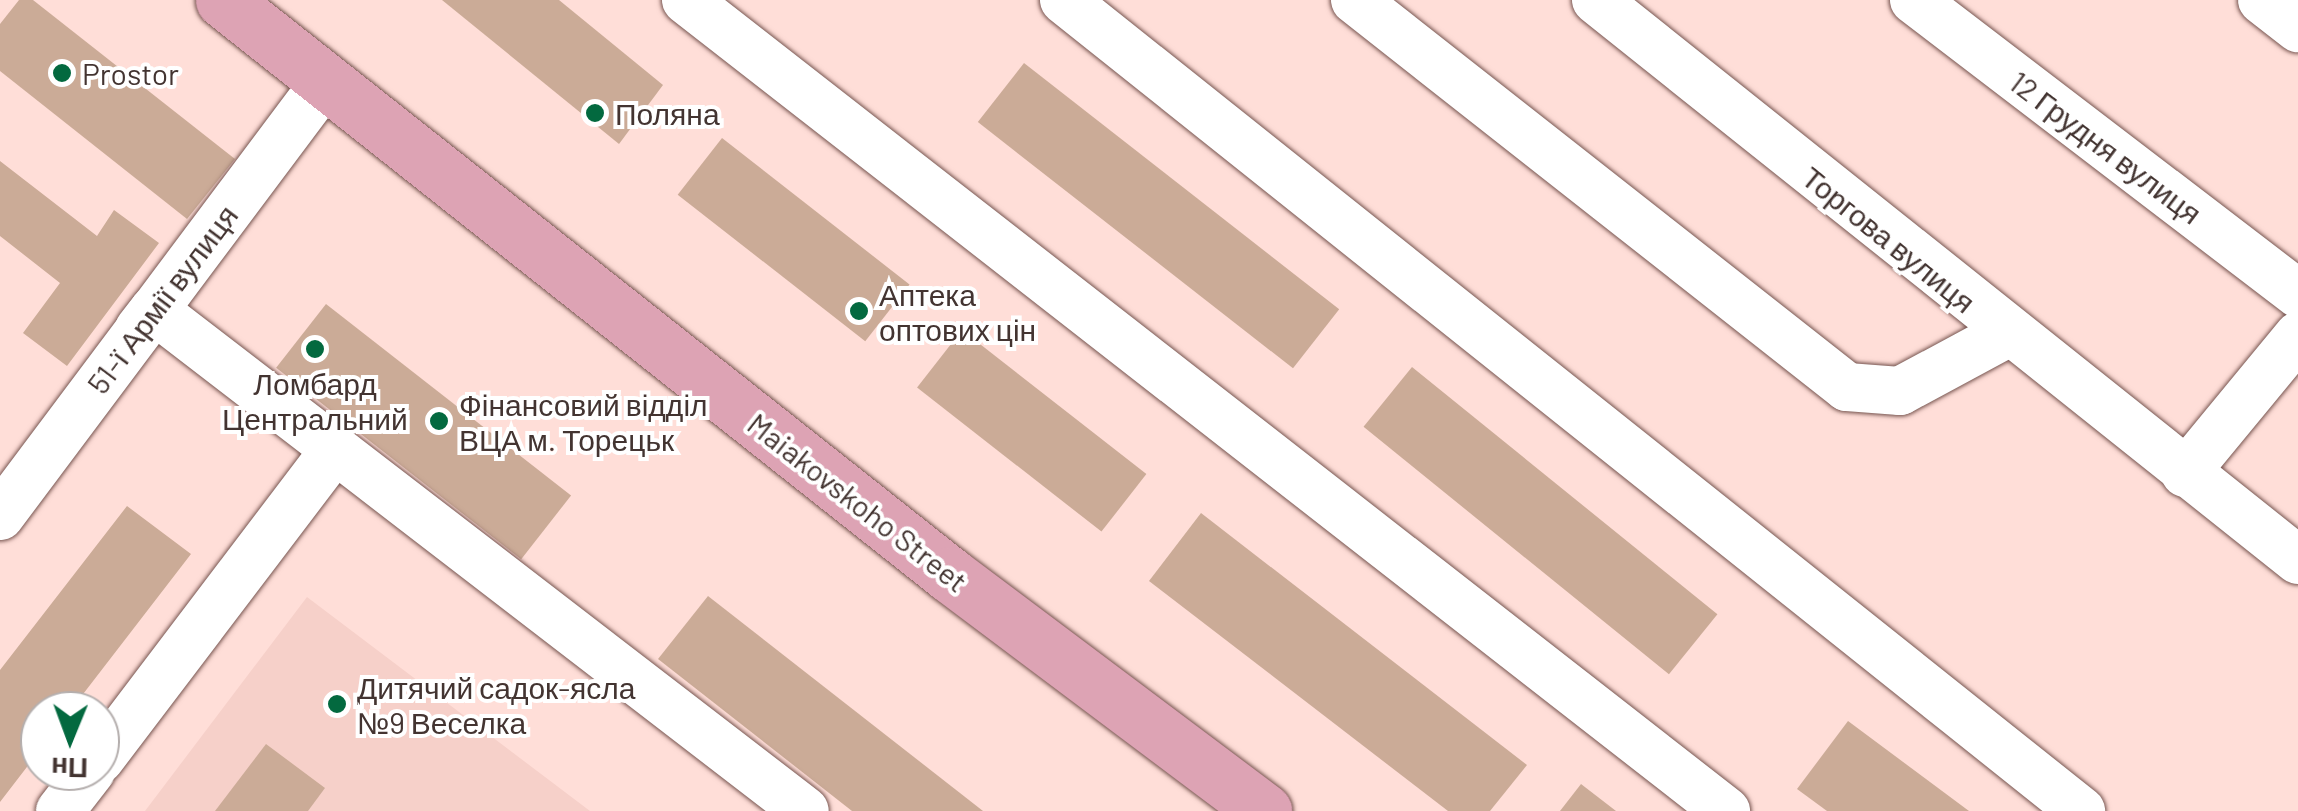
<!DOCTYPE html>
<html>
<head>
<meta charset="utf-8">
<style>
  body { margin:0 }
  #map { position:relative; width:2298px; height:811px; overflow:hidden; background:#ffded8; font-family:Barlow,sans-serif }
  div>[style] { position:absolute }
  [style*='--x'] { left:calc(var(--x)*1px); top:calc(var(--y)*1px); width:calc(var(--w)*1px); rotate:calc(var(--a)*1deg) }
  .built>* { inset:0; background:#f6d0c9 }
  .building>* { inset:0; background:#cbab97; transform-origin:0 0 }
  .roads { filter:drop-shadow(0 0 2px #775550) drop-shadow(0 0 2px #775550) }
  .minor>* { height:48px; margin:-24px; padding:0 24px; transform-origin:24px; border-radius:24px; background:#fff }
  .major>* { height:55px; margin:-27.5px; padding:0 27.5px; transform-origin:27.5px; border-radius:27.5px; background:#dda3b4 }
  .dots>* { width:28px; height:28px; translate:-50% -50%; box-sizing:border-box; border:5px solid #fff; border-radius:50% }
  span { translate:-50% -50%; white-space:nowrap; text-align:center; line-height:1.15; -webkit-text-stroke:8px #fff; paint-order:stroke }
  .poi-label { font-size:30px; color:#433431 }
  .left { translate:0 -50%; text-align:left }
  .street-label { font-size:30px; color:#433431 }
  .north { position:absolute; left:20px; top:691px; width:100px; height:100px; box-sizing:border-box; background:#fff; border:2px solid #b4aead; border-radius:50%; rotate:181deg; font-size:28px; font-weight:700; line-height:40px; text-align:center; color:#433431 }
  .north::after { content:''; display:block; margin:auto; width:35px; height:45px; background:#03693f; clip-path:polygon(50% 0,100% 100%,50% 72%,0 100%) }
</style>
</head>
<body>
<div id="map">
  <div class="built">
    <i style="clip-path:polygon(307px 597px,590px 811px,145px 811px)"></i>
  </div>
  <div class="building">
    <i style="clip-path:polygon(19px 0,33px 0,235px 159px,187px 219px,0 71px,0 24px)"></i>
    <i style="clip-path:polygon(442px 0,559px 0,663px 85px,619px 144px)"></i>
    <i style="left:1024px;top:63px;width:400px;height:75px;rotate:38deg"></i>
    <i style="left:722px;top:138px;width:238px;height:72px;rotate:38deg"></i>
    <i style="clip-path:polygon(0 161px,97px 236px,114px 210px,159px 243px,67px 366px,23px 333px,60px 283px,0 236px)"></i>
    <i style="left:326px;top:304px;width:311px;height:81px;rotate:38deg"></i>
    <i style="left:962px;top:330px;width:234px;height:73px;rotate:38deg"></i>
    <i style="left:1412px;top:367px;width:393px;height:77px;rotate:39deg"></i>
    <i style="clip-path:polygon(127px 506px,191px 554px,70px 711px,40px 711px,40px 750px,0 802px,0 670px)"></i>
    <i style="clip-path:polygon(1201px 513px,1527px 765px,1490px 811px,1448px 811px,1149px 581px)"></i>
    <i style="clip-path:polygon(708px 596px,983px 811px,852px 811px,658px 659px)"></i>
    <i style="clip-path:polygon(1848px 721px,1969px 811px,1827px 811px,1797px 789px)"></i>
    <i style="clip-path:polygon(266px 744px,325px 788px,308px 811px,215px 811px)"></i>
    <i style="clip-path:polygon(1581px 784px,1616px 811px,1560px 811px)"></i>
  </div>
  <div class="roads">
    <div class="minor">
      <i style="--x:686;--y:0;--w:1319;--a:37.95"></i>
      <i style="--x:1064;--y:0;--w:1301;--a:38.57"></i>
      <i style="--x:1355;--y:0;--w:626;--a:38.19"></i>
      <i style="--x:1847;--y:387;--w:53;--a:4.3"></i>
      <i style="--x:1900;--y:391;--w:120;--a:-28.3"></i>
      <i style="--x:1596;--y:0;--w:898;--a:38.58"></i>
      <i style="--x:1914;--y:0;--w:484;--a:37.4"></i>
      <i style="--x:2262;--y:0;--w:46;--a:37.9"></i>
      <i style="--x:139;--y:329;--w:24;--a:-52"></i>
      <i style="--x:154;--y:310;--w:821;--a:37.58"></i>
      <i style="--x:2185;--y:473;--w:178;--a:-50.5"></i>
      <i style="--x:0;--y:516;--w:542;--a:-53.17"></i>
      <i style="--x:100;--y:759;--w:387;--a:-52.8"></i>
      <i style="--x:60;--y:811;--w:51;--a:-52.2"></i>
    </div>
    <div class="major">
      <i style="--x:223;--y:0;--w:927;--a:38.34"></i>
      <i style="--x:950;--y:575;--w:393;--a:36.9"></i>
    </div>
  </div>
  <div class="dots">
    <i style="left:62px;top:73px;background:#03693f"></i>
    <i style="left:595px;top:113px;background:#03693f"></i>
    <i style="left:859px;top:311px;background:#03693f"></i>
    <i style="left:315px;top:349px;background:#03693f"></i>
    <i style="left:439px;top:421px;background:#03693f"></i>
    <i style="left:337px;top:704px;background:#03693f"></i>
  </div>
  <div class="poi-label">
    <span class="left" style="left:82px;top:73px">Prostor</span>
    <span class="left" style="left:615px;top:113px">Поляна</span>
    <span class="left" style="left:879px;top:311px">Аптека<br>оптових цін</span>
    <span style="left:315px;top:400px">Ломбард<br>Центральний</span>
    <span class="left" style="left:459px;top:421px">Фінансовий відділ<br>ВЦА м. Торецьк</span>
    <span class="left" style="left:357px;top:704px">Дитячий садок-ясла<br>№9 Веселка</span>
  </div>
  <div class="street-label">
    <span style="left:2106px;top:147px;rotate:37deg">12 Грудня вулиця</span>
    <span style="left:1889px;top:239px;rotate:39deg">Торгова вулиця</span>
    <span style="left:162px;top:299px;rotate:-53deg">51-ї Армії вулиця</span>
    <span style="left:858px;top:502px;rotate:38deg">Maiakovskoho Street</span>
  </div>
  <div class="north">Пн</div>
</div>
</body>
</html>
